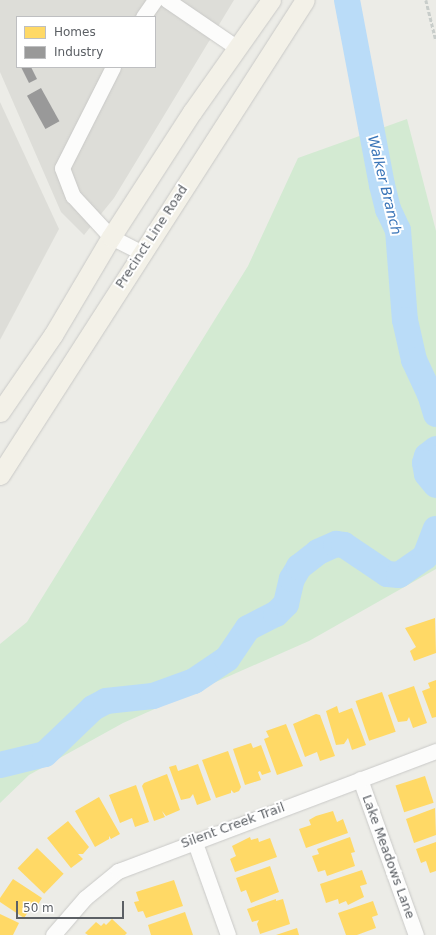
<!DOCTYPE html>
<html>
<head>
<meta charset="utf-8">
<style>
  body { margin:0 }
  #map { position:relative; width:436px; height:935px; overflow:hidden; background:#ecece7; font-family:"DejaVu Sans",sans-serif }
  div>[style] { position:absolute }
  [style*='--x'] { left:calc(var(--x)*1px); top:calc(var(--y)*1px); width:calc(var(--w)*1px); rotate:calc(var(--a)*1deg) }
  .industrial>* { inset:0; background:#ddddd8 }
  .green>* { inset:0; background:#d3ead2 }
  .homes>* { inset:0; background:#ffd966; transform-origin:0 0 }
  .industry>* { inset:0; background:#999; transform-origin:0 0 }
  .river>* { height:26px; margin:-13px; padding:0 13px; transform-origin:13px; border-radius:13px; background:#badcf8 }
  .path>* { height:2.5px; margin-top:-1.25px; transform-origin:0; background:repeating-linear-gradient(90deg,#c8cdca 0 4px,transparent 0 6px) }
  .roads { filter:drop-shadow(0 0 1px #c9c9c7) drop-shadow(0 0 1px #c9c9c7) }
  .minor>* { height:15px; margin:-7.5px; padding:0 7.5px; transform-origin:7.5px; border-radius:7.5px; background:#fcfcfb }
  .major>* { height:19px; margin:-9.5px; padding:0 9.5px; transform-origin:9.5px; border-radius:9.5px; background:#f3f1e8 }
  span { translate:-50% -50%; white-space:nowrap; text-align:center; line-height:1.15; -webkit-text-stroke:4px #fff; paint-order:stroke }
  .street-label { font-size:13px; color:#5c6065 }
  .water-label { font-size:14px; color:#3a75b8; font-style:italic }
  .legend { position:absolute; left:16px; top:16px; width:140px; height:52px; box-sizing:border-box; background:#fff; border:1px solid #bebfc1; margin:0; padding:5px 7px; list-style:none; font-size:12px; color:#5c6065 }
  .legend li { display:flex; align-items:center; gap:8px; height:20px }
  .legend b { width:20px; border:1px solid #bebfc1 }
  .scale { position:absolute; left:16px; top:901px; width:108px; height:18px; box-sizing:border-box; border:2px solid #5c6065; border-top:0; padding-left:5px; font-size:12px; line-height:14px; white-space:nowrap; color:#5c6065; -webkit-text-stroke:3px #fff; paint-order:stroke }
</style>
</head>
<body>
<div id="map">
  <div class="industrial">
    <i style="clip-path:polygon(evenodd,0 0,234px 0,114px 198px,84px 235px,61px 212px,0 72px,0 0,17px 17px,155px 17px,155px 67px,17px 67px,17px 17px)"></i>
    <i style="clip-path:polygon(0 102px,59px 229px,0 340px)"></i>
  </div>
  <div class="green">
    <i style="clip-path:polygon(407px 119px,436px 231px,436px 569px,309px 641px,123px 723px,29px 775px,0 803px,0 644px,27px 622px,248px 266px,298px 158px)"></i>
  </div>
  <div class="homes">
    <i style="clip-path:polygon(435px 618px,436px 653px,414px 661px,410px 651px,416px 647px,405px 628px)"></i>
    <i style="clip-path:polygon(436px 680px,436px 717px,432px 718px,422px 691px,430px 688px,428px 683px)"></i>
    <i style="clip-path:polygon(414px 686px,427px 723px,413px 728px,409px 717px,407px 721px,398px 722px,388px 695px)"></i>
    <i style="left:382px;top:692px;width:42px;height:28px;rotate:71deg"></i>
    <i style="clip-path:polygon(337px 706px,339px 713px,352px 708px,366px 745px,352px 750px,348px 738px,344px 744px,336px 745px,326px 711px)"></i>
    <i style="clip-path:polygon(316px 714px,320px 715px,335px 756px,320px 761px,317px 752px,305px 757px,293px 724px)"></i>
    <i style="clip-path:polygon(286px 724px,303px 766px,277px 775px,264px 739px,269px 737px,266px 731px)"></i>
    <i style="clip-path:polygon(251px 743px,253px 748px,261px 745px,271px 772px,262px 775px,260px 771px,258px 772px,261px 780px,245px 785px,233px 749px)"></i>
    <i style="clip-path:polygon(228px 751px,241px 787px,239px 791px,234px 793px,231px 790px,231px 793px,216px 798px,202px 760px)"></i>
    <i style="clip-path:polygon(198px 764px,211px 800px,197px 805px,193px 794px,190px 798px,181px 800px,169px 767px,176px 765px,178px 771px)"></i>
    <i style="clip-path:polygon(167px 774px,180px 810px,166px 816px,162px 811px,165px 817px,154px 821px,142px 786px,144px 783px)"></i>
    <i style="left:425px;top:776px;width:28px;height:31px;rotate:72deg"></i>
    <i style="clip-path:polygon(136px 785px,149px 822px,135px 827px,132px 818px,120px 823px,109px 795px)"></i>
    <i style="clip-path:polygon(99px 797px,120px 834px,111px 839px,109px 836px,109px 839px,95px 847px,75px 811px)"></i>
    <i style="clip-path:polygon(435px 808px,436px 835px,414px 843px,406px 819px)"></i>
    <i style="clip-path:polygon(333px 811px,337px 822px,343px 819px,348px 833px,306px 848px,299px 829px,311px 825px,309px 820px,316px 816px)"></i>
    <i style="clip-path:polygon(68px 821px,89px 847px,83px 854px,78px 854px,83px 859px,71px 868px,47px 838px)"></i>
    <i style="clip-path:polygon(250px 837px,251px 840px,258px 838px,259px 842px,270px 838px,277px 857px,235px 872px,230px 859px,236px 856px,232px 846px)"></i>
    <i style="clip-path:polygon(350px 837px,355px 852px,351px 853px,355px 866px,327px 876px,325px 870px,318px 872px,312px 856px,319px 854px,317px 849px)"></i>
    <i style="clip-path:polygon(436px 842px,436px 871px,430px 873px,426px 861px,421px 863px,416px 849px)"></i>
    <i style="left:37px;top:848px;width:37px;height:28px;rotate:44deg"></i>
    <i style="clip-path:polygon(270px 866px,279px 892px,251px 903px,246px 890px,241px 892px,236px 878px)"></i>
    <i style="clip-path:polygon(362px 870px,367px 884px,360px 886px,364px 897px,348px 905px,346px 901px,339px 904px,338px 899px,326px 903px,320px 884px)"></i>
    <i style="clip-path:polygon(13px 879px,42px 898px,37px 906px,34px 903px,24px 918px,0 902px,0 898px)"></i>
    <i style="clip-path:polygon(174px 880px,183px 906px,146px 918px,143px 911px,138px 912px,134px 902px,139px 901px,136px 892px)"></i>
    <i style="clip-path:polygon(276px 899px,276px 901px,283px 899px,290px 924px,260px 934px,257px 924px,259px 920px,252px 922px,247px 909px)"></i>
    <i style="clip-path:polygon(373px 901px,378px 915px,372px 917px,376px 928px,357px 935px,346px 935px,338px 913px)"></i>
    <i style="clip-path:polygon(185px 912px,193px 935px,151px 935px,148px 925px)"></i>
    <i style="clip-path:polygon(0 914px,19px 923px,13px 935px,0 935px)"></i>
    <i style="clip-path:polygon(112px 919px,127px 933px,125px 935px,88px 935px,85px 933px,96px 922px,101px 926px,104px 923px,106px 925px)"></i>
    <i style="clip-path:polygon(297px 928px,299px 935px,276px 935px)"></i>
  </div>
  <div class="industry">
    <i style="clip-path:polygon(21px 67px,31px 67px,37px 79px,29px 83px)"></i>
    <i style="left:41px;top:88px;width:38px;height:16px;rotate:61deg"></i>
  </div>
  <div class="river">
    <i style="--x:347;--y:0;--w:188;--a:79.3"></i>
    <i style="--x:382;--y:185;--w:25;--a:76"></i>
    <i style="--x:388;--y:209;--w:23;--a:65"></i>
    <i style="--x:398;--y:230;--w:90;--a:85.6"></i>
    <i style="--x:405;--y:320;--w:41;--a:77.3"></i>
    <i style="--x:414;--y:360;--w:38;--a:65"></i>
    <i style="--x:430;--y:394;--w:21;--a:73"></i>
    <i style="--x:436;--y:449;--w:11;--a:142"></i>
    <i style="--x:427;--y:456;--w:7;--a:106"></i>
    <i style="--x:425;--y:463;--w:11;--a:80"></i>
    <i style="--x:427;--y:474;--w:14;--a:51"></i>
    <i style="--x:0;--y:765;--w:46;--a:-13.7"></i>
    <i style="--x:45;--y:754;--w:66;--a:-43.8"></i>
    <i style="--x:93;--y:708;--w:15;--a:-28"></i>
    <i style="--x:106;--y:701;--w:47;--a:-6.1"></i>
    <i style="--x:153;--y:696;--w:44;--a:-20.1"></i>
    <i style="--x:194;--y:681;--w:40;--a:-34"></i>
    <i style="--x:227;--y:659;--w:37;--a:-56"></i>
    <i style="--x:248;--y:628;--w:31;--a:-27"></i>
    <i style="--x:276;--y:614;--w:14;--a:-45"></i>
    <i style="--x:286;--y:604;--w:26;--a:-77"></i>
    <i style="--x:292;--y:579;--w:14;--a:-60"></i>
    <i style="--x:299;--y:567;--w:24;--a:-38"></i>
    <i style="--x:318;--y:552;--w:20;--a:-24"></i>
    <i style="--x:336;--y:544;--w:8;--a:7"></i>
    <i style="--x:344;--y:545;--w:52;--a:34"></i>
    <i style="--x:387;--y:574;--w:12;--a:5"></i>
    <i style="--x:399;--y:575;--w:32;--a:-35"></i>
    <i style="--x:425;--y:557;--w:30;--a:-69"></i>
  </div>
  <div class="path">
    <i style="--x:426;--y:0;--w:41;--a:76"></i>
  </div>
  <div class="roads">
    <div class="minor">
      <i style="--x:167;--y:0;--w:83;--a:34.3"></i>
      <i style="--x:143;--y:17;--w:21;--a:-55"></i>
      <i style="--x:113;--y:67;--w:113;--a:116.8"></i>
      <i style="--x:62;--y:168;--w:30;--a:69"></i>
      <i style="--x:73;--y:196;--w:56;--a:47.2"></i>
      <i style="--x:111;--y:237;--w:35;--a:27"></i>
      <i style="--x:360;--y:779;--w:166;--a:70.3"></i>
      <i style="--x:194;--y:840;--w:101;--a:70.3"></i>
      <i style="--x:53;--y:935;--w:49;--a:-49.1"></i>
      <i style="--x:85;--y:898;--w:43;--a:-39.3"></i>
      <i style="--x:118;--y:871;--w:340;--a:-20.7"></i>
    </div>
    <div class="major">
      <i style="--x:0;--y:412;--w:93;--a:-55.5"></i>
      <i style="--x:53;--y:335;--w:114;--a:-59.4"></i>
      <i style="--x:111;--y:237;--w:149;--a:-57.1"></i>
      <i style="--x:192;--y:112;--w:137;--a:-54.8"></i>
      <i style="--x:0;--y:475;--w:564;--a:-57.3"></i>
    </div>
  </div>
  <div class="street-label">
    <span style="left:152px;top:237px;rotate:-57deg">Precinct Line Road</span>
    <span style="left:233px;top:826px;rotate:-20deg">Silent Creek Trail</span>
    <span style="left:388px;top:857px;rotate:70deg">Lake Meadows Lane</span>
  </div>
  <div class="water-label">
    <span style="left:385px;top:185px;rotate:76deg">Walker Branch</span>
  </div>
  <ul class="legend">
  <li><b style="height:11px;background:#ffd966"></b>Homes</li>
  <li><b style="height:11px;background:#999"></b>Industry</li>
  </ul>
  <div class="scale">50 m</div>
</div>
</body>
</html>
